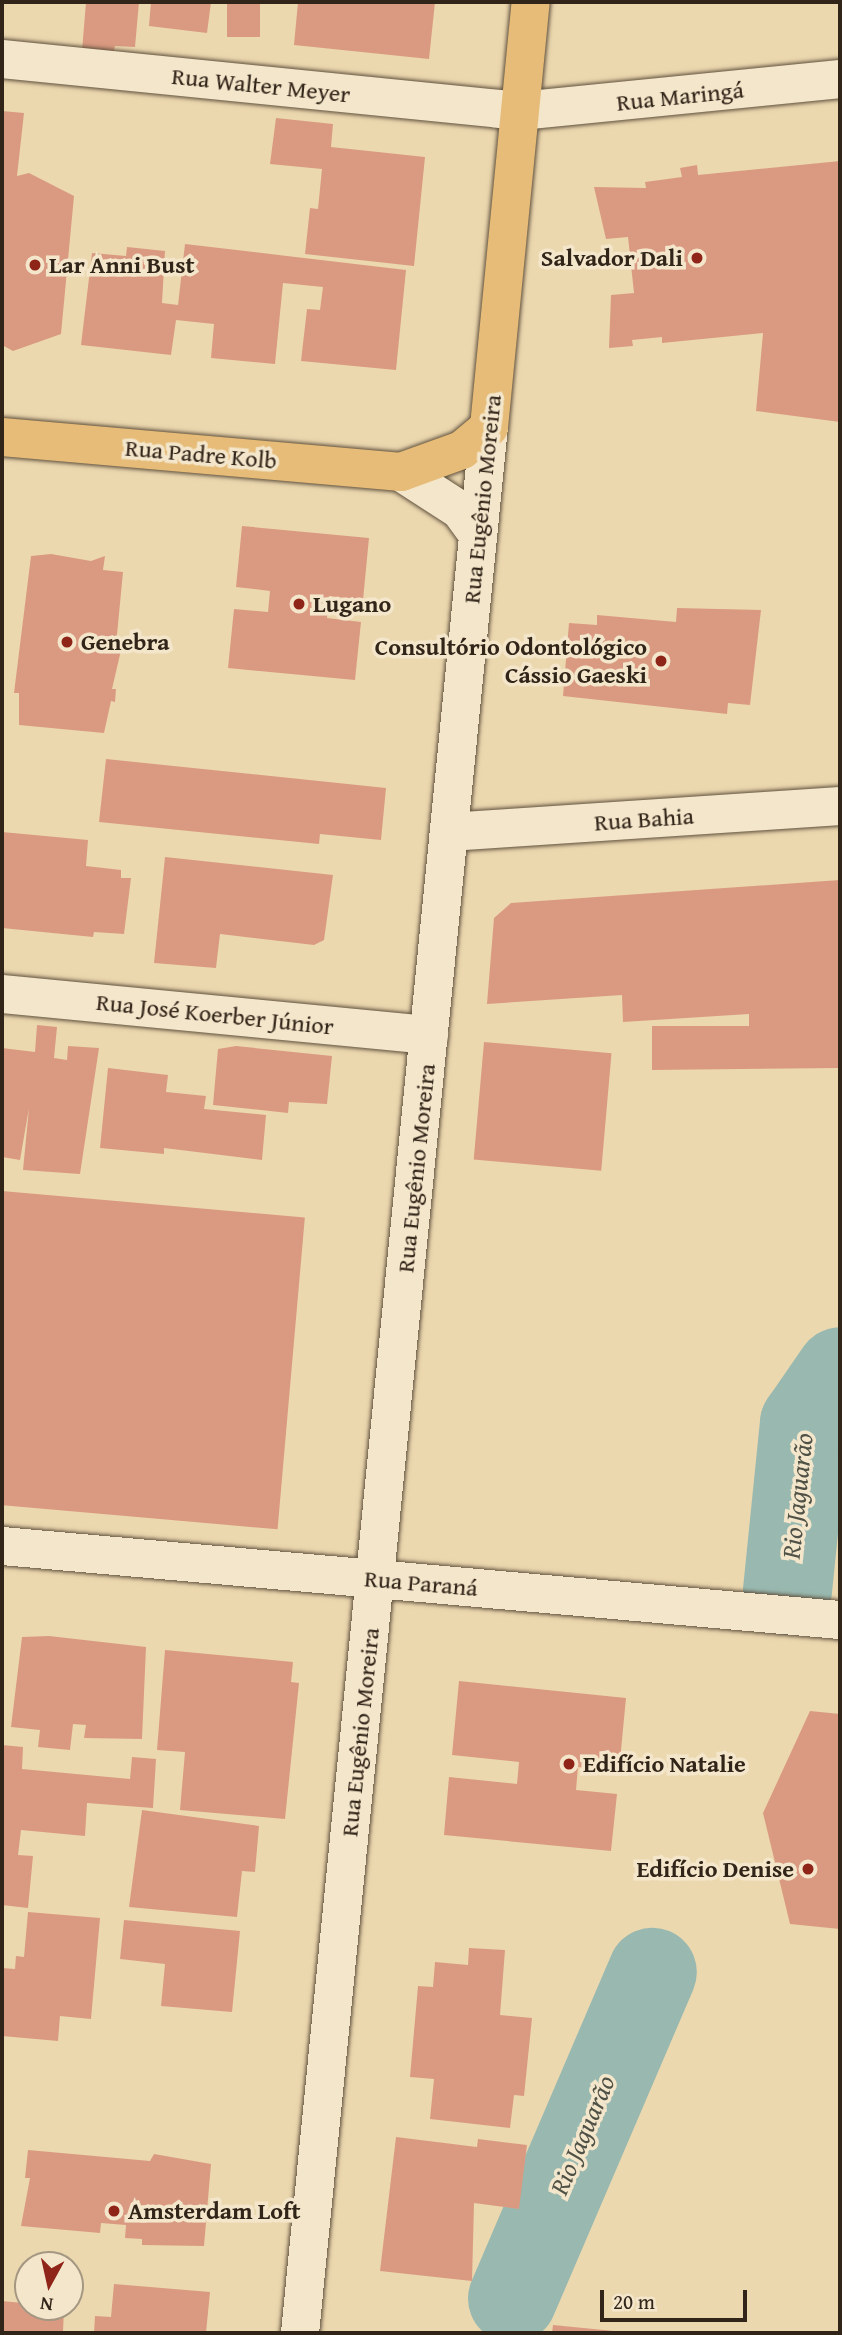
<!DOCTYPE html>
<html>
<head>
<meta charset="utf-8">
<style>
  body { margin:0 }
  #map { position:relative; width:842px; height:2335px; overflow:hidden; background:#ecd8af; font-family:"Gentium Book Plus",serif }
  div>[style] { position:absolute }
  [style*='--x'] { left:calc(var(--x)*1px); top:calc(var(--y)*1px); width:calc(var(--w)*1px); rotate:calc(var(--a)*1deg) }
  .river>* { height:89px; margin:-44.5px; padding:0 44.5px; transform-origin:44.5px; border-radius:44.5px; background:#99b9b0 }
  .building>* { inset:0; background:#da9a81; transform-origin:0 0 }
  .roads { filter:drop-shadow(0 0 2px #60513e) drop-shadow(0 0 2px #60513e) }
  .minor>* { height:38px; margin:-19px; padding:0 19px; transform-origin:19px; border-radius:19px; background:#f3e6cb }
  .major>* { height:38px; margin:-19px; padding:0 19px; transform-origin:19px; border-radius:19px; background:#e6bc78 }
  .dots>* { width:19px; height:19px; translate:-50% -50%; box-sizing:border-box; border:4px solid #f3e6cb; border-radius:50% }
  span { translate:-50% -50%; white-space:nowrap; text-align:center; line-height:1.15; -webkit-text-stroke:7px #f3e6cb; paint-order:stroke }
  .street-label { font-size:24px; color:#312418 }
  .poi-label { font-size:24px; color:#312418; font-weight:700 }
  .right { translate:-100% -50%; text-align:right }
  .left { translate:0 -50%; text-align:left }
  .water-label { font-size:26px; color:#505146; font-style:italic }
  .frame { position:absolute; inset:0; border:4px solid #312418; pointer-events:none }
  .north { position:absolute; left:14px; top:2251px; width:70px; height:70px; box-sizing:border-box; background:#f3e6cb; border:2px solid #a59883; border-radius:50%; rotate:188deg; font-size:19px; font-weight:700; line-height:28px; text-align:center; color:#312418 }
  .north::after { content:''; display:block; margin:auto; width:24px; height:32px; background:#8f2418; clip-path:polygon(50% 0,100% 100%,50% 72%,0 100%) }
  .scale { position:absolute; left:600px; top:2290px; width:147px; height:32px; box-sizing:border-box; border:4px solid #312418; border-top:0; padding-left:9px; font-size:21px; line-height:24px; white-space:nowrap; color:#312418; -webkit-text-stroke:5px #f3e6cb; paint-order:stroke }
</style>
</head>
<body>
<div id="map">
  <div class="river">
    <i style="--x:787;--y:1590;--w:168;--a:-84.2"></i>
    <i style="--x:804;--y:1423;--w:63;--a:-55.3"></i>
    <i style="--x:512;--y:2298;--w:355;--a:-66.8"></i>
  </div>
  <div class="building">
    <i style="clip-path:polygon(86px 2px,139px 2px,135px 47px,115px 46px,113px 54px,82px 51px)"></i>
    <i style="clip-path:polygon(151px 2px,211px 2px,207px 33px,149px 26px)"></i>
    <i style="left:227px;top:2px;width:33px;height:35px"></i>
    <i style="clip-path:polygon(298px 2px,435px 2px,429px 59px,294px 45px)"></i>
    <i style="clip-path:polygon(2px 111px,24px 113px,17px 176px,29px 173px,74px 196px,61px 334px,13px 351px,2px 345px)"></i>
    <i style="clip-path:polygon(276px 118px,333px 124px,331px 147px,425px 157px,414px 266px,305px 254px,310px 208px,318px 209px,322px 169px,270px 164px)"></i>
    <i style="clip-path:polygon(840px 161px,840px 422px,756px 411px,763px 333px,662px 343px,662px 337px,632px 340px,633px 346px,609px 348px,611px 295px,634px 293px,628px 237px,606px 239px,594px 187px,646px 188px,645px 182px,682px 177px,680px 168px,697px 165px,698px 175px)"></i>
    <i style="clip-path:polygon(185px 244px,406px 270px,396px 370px,301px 361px,307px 309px,320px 310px,323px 287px,283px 283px,275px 364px,211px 358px,214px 324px,176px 320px,171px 355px,81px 345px,92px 253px,126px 256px,127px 247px,165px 251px,162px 303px,178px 305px)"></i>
    <i style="clip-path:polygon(242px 526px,369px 538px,363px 600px,329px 596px,327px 618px,361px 622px,355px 680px,228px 668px,234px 609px,268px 612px,270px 591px,236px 587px)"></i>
    <i style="clip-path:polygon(51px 554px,91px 561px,105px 556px,103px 570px,123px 572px,116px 645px,122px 646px,112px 689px,116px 689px,115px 702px,111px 701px,104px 733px,19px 725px,19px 693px,14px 693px,31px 556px)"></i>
    <i style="clip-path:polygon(677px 608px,761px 610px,750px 705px,728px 703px,727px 714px,563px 696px,569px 623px,597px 625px,597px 615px,676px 622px)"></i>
    <i style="clip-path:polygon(106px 759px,386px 788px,381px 840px,320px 834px,319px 844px,99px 822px)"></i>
    <i style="clip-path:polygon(2px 832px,88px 840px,86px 866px,121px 870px,121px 878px,131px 878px,124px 934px,94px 932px,93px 937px,2px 928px)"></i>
    <i style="clip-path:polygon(165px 857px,333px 875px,324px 940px,314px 945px,220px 934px,216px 968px,154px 963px)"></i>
    <i style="clip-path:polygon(840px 880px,840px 1068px,652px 1070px,652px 1026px,749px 1026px,749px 1014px,623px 1022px,622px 995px,487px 1004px,494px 918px,511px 903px)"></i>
    <i style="clip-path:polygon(37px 1025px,57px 1027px,54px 1058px,67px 1060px,68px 1046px,99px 1048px,80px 1174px,23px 1170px,29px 1108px,20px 1160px,2px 1157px,2px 1048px,35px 1052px)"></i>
    <i style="left:484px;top:1042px;width:128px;height:118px;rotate:5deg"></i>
    <i style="clip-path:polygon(236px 1046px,332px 1056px,327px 1104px,289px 1102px,288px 1113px,213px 1105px,218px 1049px)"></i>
    <i style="clip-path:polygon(108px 1068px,168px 1075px,166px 1092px,206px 1096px,204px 1109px,266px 1115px,262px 1160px,164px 1148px,164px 1154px,100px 1148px)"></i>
    <i style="left:2px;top:1191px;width:304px;height:313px;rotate:5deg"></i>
    <i style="clip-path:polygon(49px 1636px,146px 1647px,142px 1739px,84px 1738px,86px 1725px,73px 1724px,70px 1750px,38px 1747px,40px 1730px,11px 1727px,22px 1637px)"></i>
    <i style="clip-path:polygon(165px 1650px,293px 1662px,291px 1682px,299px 1683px,285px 1819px,180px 1810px,185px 1752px,157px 1750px)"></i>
    <i style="clip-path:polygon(459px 1681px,626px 1698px,619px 1771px,578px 1767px,576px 1790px,617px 1794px,611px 1851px,444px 1835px,449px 1777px,517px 1784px,519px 1762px,452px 1755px)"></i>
    <i style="clip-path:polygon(810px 1711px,840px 1714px,840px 1929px,790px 1924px,763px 1813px)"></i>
    <i style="clip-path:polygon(2px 1745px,23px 1747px,22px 1769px,130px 1779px,132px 1757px,156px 1759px,153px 1808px,87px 1803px,85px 1836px,21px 1830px,18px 1855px,33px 1856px,28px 1908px,2px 1905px)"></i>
    <i style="clip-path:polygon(142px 1810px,259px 1826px,255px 1872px,242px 1871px,237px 1917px,129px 1907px)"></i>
    <i style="clip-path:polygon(28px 1912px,100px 1918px,91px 2019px,60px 2016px,58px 2041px,2px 2036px,2px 1968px,15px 1969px,16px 1956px,24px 1957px)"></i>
    <i style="clip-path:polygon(124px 1920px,240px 1931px,232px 2012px,161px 2006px,165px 1964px,120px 1959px)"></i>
    <i style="clip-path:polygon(469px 1948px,505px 1950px,500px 2015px,532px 2018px,524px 2096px,514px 2095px,510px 2128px,430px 2119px,434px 2079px,410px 2077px,418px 1986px,433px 1987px,435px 1962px,468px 1965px)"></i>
    <i style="clip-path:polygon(396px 2137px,477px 2147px,478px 2139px,527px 2145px,519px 2209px,474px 2203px,472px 2281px,380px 2271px)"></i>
    <i style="clip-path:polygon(28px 2150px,150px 2161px,154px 2154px,211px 2164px,204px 2246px,142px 2245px,142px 2239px,125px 2238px,126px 2225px,101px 2223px,100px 2233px,21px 2226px,30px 2178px,25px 2178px)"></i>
    <i style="clip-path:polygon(114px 2284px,210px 2292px,206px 2333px,94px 2333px,95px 2316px,111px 2317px)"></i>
    <i style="clip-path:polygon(2px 2301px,64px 2307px,63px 2333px,2px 2333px)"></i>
    <i style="clip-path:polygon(553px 2325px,614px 2331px,614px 2333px,552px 2333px)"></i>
  </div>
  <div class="roads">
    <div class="minor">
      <i style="--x:2;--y:59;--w:521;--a:5.73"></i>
      <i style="--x:520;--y:111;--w:322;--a:-5.7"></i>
      <i style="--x:401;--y:472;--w:70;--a:32.8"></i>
      <i style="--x:460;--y:510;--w:31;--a:54"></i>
      <i style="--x:449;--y:832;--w:392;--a:-3.8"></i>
      <i style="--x:2;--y:994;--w:429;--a:5.5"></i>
      <i style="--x:2;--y:1546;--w:841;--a:5.05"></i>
      <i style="--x:300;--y:2333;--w:1915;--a:-84.34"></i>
    </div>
    <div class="major">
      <i style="--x:2;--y:437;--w:401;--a:5"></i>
      <i style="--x:401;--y:472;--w:65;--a:-19.8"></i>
      <i style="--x:462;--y:450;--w:35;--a:-40"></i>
      <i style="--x:489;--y:427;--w:427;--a:-84.4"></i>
    </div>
  </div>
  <div class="dots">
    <i style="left:697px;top:258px;background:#8f2418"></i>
    <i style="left:35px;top:265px;background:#8f2418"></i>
    <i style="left:299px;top:604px;background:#8f2418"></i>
    <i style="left:67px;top:642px;background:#8f2418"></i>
    <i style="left:661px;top:661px;background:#8f2418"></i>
    <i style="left:569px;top:1764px;background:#8f2418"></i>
    <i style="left:808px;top:1869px;background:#8f2418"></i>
    <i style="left:114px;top:2211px;background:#8f2418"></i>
  </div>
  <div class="street-label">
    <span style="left:261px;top:85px;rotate:6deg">Rua Walter Meyer</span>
    <span style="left:680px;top:96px;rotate:-6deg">Rua Maringá</span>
    <span style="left:201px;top:454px;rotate:5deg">Rua Padre Kolb</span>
    <span style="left:482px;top:499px;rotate:-84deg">Rua Eugênio Moreira</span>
    <span style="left:644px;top:819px;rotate:-4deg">Rua Bahia</span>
    <span style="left:215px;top:1014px;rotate:6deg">Rua José Koerber Júnior</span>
    <span style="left:416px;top:1168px;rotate:-84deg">Rua Eugênio Moreira</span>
    <span style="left:421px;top:1583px;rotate:5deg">Rua Paraná</span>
    <span style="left:360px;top:1732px;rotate:-84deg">Rua Eugênio Moreira</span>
  </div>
  <div class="poi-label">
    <span class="right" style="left:683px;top:258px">Salvador Dali</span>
    <span class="left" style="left:49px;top:265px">Lar Anni Bust</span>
    <span class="left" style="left:313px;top:604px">Lugano</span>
    <span class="left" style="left:81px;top:642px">Genebra</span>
    <span class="right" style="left:647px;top:661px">Consultório Odontológico<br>Cássio Gaeski</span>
    <span class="left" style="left:583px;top:1764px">Edifício Natalie</span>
    <span class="right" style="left:794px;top:1869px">Edifício Denise</span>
    <span class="left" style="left:128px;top:2211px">Amsterdam Loft</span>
  </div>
  <div class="water-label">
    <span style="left:797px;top:1496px;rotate:-84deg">Rio Jaguarão</span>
    <span style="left:582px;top:2135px;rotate:-67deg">Rio Jaguarão</span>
  </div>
  <div class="frame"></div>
  <div class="north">N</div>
  <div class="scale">20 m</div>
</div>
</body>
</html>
